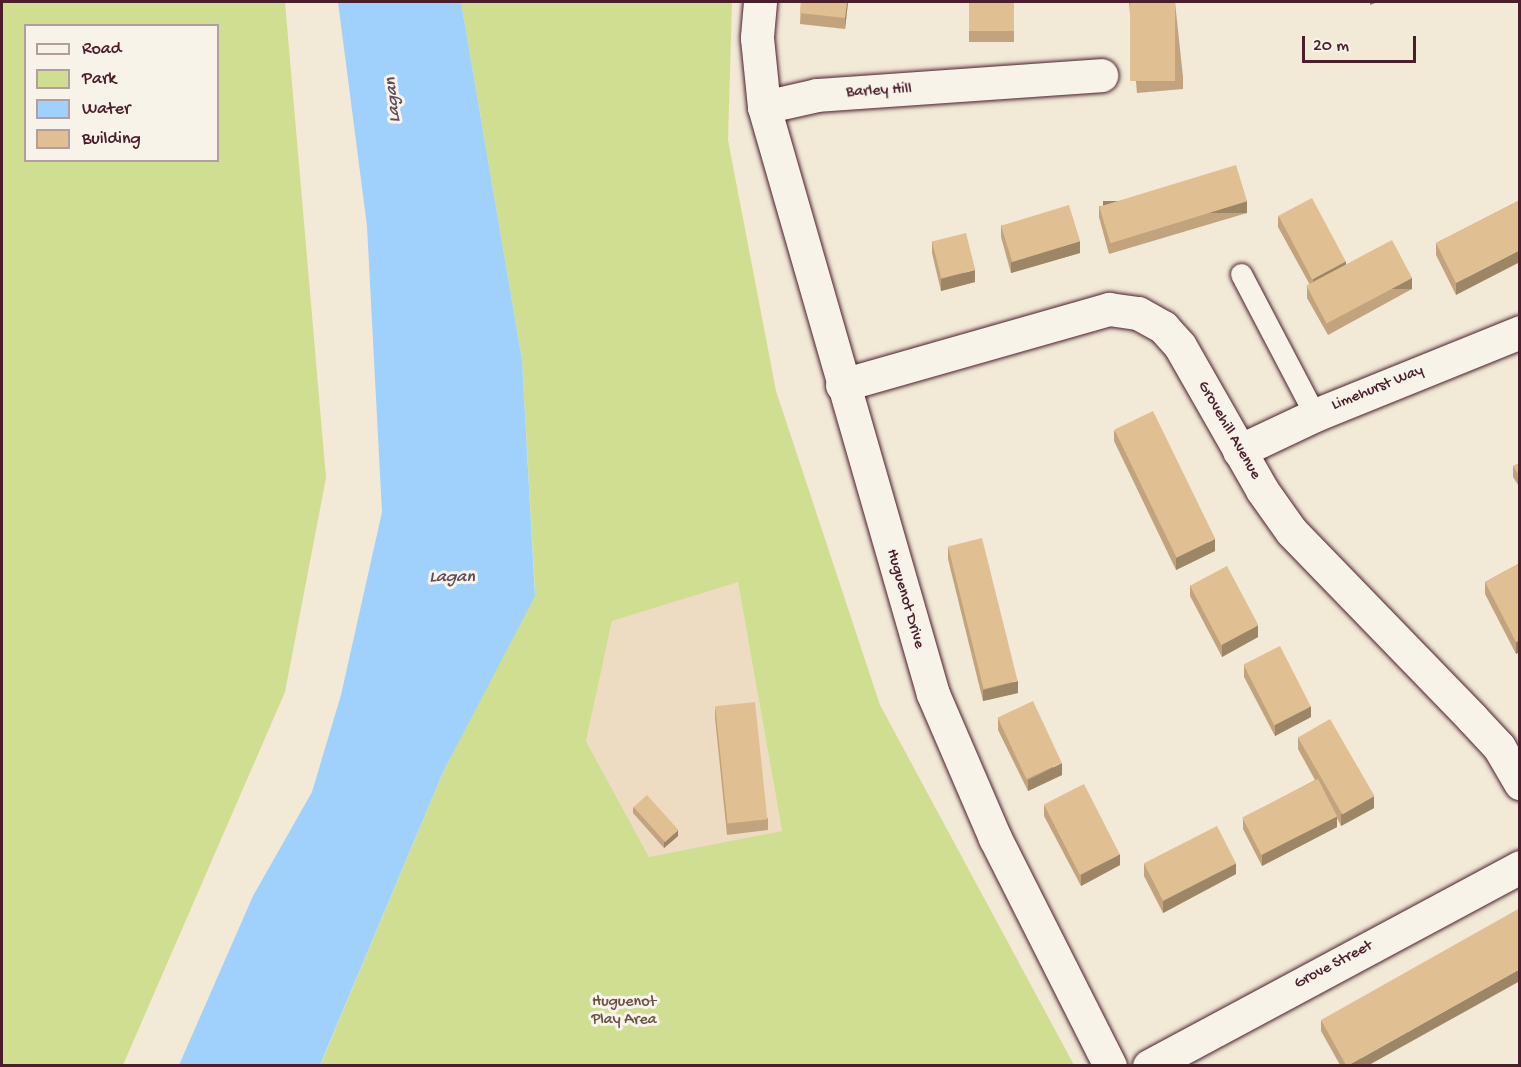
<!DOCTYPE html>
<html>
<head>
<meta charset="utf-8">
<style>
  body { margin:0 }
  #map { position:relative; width:1521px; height:1067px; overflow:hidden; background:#f2e9d7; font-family:"Gochi Hand",sans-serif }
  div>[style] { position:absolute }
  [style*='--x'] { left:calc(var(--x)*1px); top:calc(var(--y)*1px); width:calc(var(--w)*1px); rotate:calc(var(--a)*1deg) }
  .built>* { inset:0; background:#eddcc2 }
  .green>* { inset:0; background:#d0de91 }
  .water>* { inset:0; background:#9fd1fc }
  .roads { filter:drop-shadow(0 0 2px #4a1f2b) drop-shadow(0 0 2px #4a1f2b) }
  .lane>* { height:21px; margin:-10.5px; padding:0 10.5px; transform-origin:10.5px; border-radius:10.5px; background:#f7f3e8 }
  .street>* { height:33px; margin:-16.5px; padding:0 16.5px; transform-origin:16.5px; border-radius:16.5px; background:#f7f3e8 }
  .wall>* { inset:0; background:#c1a47e; transform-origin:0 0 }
  .shaded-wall>* { inset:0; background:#9d8666; transform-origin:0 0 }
  .building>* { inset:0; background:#e0bf92; transform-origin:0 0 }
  span { translate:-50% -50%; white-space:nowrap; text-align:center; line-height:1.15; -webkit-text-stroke:6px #f7f3e8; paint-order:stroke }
  .street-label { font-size:16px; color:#4a1f2b }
  .park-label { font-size:16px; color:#6c4f44 }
  .water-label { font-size:18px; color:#5f4c5f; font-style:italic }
  .frame { position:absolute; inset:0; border:3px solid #4a1f2b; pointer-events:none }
  .legend { position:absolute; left:24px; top:24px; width:195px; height:138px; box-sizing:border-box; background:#f7f3e8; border:2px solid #b29e9c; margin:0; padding:8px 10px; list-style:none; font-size:18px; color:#4a1f2b }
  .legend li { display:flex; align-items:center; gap:12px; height:30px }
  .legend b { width:30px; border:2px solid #b29e9c }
  .scale { position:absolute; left:1302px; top:36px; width:114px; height:27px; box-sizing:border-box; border:3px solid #4a1f2b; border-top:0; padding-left:8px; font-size:18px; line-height:21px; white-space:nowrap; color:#4a1f2b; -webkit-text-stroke:4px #f7f3e8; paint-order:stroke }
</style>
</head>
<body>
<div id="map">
  <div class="built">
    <i style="clip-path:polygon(738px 581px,782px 832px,649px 857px,586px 741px,612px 621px)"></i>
  </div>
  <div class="green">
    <i style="clip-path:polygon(evenodd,2px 2px,285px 2px,326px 478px,285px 692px,123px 1065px,2px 1065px,2px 2px,26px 26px,218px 26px,218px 160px,26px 160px,26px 26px)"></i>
    <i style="clip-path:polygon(evenodd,461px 2px,732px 2px,728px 140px,776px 391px,880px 705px,1074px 1065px,320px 1066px,443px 772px,535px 591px,522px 360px,461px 2px,738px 582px,782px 831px,649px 857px,586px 741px,612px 621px,738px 582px)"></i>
  </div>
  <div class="water">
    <i style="clip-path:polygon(338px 2px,461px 2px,522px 360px,535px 596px,443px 772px,320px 1065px,179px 1065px,253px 896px,312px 792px,341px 695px,382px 512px,367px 226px)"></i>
  </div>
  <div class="roads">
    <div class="lane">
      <i style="--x:1241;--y:274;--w:159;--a:62.3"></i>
    </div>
    <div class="street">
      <i style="--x:760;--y:2;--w:36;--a:95"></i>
      <i style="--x:757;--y:38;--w:69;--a:84.2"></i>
      <i style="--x:764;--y:107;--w:611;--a:73.94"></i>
      <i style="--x:933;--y:694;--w:157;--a:66.7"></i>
      <i style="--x:995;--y:838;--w:255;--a:63.2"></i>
      <i style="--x:764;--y:107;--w:54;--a:-12.8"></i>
      <i style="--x:817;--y:95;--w:285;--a:-4"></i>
      <i style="--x:842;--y:385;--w:278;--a:-15.9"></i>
      <i style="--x:1109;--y:309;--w:29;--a:8"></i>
      <i style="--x:1138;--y:313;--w:29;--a:29"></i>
      <i style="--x:1163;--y:327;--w:25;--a:48"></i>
      <i style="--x:1180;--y:346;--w:166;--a:60.3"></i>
      <i style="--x:1262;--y:490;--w:50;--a:54.7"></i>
      <i style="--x:1291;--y:531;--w:260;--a:45.9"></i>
      <i style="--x:1472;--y:718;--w:40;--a:47"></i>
      <i style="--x:1499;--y:747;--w:42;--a:59.7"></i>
      <i style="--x:1239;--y:451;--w:84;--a:-25.3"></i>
      <i style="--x:1315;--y:415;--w:221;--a:-22"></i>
      <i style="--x:1149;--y:1066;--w:421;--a:-28.2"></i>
    </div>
  </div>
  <div class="wall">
    <i style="clip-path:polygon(801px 2px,848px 2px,845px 29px,800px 24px)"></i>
    <i style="left:969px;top:2px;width:45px;height:40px"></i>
    <i style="clip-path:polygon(1129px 2px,1175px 2px,1183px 77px,1183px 89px,1137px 93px)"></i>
    <i style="clip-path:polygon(1520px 200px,1456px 295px,1436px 255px,1436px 243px)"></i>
    <i style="clip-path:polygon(1099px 206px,1247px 213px,1109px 254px,1099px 217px)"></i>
    <i style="clip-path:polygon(1278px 216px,1346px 265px,1412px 289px,1328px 335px,1307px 298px,1307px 286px,1310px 285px,1278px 227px)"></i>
    <i style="clip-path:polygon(1001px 225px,1080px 253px,1011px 273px,1001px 237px)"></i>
    <i style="clip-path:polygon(932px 241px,975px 282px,941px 291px,932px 253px)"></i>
    <i style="clip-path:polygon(1114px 430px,1215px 551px,1176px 570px,1114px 441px)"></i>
    <i style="clip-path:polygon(1520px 463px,1520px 488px,1513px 477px,1513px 466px)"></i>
    <i style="clip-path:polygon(948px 547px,1018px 693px,983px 701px,948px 559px)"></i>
    <i style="clip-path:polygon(1520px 563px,1516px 654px,1485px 594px,1485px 582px)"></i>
    <i style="clip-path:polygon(1190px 585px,1258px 637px,1222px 657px,1190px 596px)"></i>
    <i style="clip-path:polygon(1244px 665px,1311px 717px,1275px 736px,1244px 677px)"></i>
    <i style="clip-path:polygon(715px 707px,768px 819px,768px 830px,727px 835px,715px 718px)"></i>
    <i style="clip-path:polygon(998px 718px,1062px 775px,1028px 791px,998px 730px)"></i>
    <i style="clip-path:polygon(1298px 737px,1374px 808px,1341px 826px,1337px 818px,1337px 827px,1262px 866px,1243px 829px,1243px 818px,1315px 780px,1298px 749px)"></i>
    <i style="clip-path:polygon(1044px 805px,1120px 865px,1081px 886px,1044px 816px)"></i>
    <i style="clip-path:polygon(633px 807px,678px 836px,664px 848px,633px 813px)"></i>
    <i style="clip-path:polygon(1144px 864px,1236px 874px,1163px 913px,1144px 876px)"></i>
    <i style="clip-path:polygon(1321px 1020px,1369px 1065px,1340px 1065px,1321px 1031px)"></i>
  </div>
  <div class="shaded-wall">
    <i style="clip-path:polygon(847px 2px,848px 2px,845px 29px,845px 18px)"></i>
    <i style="clip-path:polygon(1370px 2px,1378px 2px,1370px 5px)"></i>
    <i style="left:1247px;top:201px;width:12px;height:144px;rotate:90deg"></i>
    <i style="clip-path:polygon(1080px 241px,1080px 253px,1011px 273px,1011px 262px)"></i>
    <i style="clip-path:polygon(1520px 250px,1520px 262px,1456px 295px,1456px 283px)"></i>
    <i style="clip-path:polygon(1346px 261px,1346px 272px,1313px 290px,1313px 279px)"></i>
    <i style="clip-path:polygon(975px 270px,975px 282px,941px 291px,941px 279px)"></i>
    <i style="left:1412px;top:278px;width:11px;height:96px;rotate:90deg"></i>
    <i style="clip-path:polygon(1215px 539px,1215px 551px,1176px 570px,1176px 558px)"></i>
    <i style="clip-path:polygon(1258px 625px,1258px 637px,1222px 657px,1222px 645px)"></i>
    <i style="clip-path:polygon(1520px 640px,1520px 652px,1516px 654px,1516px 642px)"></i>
    <i style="clip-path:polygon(1018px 681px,1018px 693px,983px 701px,983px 690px)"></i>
    <i style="clip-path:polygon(1311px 706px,1311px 717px,1275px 736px,1275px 725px)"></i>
    <i style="clip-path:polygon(1062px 763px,1062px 775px,1028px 791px,1028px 780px)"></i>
    <i style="clip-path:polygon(1374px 796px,1374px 808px,1341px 826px,1341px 814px)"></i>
    <i style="clip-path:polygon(1337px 816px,1337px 827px,1262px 866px,1262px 854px)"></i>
    <i style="clip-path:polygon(678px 830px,678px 836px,664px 848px,664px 842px)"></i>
    <i style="clip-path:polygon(1120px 854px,1120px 865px,1081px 886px,1081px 875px)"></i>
    <i style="clip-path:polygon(1236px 863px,1236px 874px,1163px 913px,1163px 901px)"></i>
    <i style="clip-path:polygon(1520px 969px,1520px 981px,1369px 1065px,1349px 1065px)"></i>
  </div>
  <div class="building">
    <i style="clip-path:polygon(801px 2px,847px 2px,845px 18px,800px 13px)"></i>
    <i style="left:969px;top:2px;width:45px;height:29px"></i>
    <i style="left:1130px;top:2px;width:45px;height:79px"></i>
    <i style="left:1236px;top:165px;width:38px;height:143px;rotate:73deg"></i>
    <i style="left:1312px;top:198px;width:72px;height:38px;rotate:62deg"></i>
    <i style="clip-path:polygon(1520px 200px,1520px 250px,1456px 283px,1436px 243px)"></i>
    <i style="left:1069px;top:205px;width:38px;height:71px;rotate:73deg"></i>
    <i style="left:966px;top:233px;width:38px;height:35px;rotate:76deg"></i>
    <i style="left:1392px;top:240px;width:43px;height:97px;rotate:62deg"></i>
    <i style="left:1153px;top:411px;width:142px;height:43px;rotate:64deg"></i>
    <i style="clip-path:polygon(1520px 463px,1520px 477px,1513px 466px)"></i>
    <i style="left:982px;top:538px;width:147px;height:35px;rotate:76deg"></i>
    <i style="clip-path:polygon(1520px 563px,1520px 640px,1516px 642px,1485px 582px)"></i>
    <i style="left:1227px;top:566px;width:67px;height:42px;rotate:62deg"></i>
    <i style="left:1280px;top:646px;width:68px;height:41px;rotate:63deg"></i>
    <i style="left:1033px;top:701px;width:68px;height:39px;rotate:65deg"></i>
    <i style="left:755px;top:702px;width:118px;height:40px;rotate:84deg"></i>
    <i style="left:1330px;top:719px;width:89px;height:37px;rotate:60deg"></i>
    <i style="left:1318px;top:779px;width:42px;height:85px;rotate:63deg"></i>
    <i style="left:1084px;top:784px;width:79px;height:45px;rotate:63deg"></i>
    <i style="left:647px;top:795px;width:47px;height:18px;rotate:48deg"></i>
    <i style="left:1217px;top:826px;width:42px;height:82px;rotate:63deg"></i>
    <i style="clip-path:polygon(1520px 908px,1520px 969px,1349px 1065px,1346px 1065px,1321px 1020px)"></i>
  </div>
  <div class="street-label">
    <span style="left:879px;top:92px;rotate:-3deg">Barley Hill</span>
    <span style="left:1378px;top:389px;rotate:-22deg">Limehurst Way</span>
    <span style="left:1228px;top:431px;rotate:60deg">Grovehill Avenue</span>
    <span style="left:904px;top:599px;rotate:74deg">Huguenot Drive</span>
    <span style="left:1334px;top:966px;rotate:-28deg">Grove Street</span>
  </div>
  <div class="park-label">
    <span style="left:624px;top:1012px">Huguenot<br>Play Area</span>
  </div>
  <div class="water-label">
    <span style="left:394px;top:100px;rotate:-96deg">Lagan</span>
    <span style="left:452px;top:578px">Lagan</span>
  </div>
  <div class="frame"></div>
  <ul class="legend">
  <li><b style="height:8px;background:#f7f3e8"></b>Road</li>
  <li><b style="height:16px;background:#d0de91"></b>Park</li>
  <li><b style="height:16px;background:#9fd1fc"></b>Water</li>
  <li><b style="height:16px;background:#e0bf92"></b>Building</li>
  </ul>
  <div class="scale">20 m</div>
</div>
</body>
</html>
